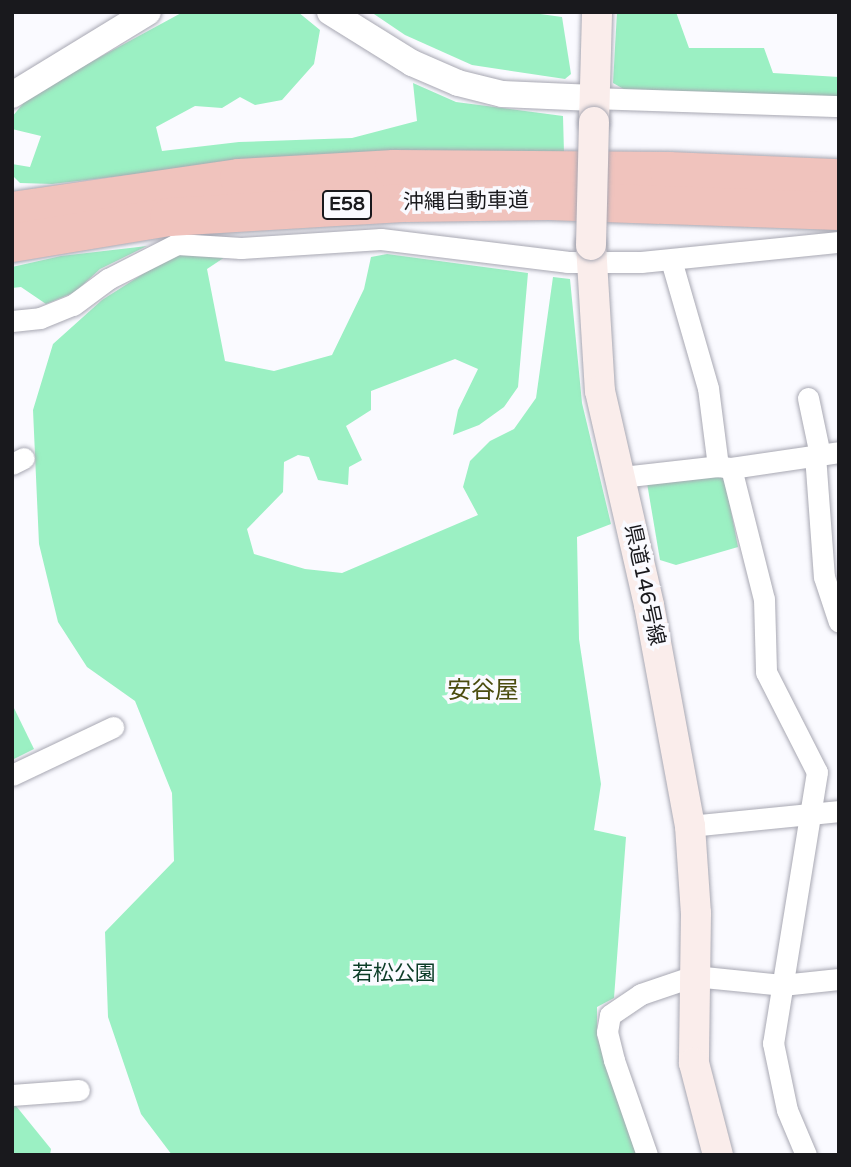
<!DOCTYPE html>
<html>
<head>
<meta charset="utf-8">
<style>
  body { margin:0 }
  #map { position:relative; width:851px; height:1167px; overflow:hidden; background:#fafaff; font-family:"Varela Round","Noto Sans JP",sans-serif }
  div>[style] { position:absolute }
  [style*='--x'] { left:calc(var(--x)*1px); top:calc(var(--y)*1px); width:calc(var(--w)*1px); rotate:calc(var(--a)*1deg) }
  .green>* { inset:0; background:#9bf0c3 }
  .roads { filter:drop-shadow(0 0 2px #a8a8b3) drop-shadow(0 0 2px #a8a8b3) }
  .minor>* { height:21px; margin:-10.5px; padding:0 10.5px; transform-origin:10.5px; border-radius:10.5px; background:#fff }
  .tertiary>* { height:26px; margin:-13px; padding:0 13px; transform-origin:13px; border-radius:13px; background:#fff }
  .secondary>* { height:30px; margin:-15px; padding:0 15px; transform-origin:15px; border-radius:15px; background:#faedeb }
  .motorway>* { height:38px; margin:-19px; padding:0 19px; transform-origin:19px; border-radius:19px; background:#f0c3bd }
  .bridges { filter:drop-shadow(0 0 2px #a8a8b3) drop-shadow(0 0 2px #a8a8b3) }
  .secondary-bridge>* { height:30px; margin:-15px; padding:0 15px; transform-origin:15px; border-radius:15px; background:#faedeb }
  span { translate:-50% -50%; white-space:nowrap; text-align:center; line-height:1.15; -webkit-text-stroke:7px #fafaff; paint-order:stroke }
  .shield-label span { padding:2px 5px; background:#fafaff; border:2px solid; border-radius:5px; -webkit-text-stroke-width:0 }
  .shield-label { font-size:19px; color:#19191d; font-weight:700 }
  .street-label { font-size:21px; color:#19191d }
  .park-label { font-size:21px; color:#0a3b26 }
  .quarter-label { font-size:24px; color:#4a4c0e }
  .frame { position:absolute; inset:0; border:14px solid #19191d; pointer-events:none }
</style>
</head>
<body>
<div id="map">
  <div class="green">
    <i style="clip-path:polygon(183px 12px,298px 12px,320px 30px,314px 64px,282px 100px,255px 105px,240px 97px,222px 108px,195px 106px,156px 127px,162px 151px,239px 142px,352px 138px,417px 121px,413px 83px,456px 102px,563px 116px,564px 153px,232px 163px,52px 184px,20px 183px,12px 175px,12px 164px,30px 167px,41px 136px,12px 129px,12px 117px,30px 95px)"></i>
    <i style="clip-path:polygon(371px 12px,526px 12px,562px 17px,571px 74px,565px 79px,472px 65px,405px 35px)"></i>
    <i style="clip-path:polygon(617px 12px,676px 12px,689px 48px,764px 48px,773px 73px,839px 77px,839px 99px,629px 92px,613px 83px)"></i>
    <i style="clip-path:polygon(147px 246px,100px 269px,75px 292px,46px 304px,21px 287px,12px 288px,12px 267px,61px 256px)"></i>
    <i style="clip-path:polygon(176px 253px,225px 257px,207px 269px,225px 361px,274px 371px,332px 355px,364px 289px,371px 257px,387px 254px,528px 273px,518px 387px,504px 407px,479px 425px,453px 435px,458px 410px,478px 369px,455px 359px,371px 391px,371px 410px,346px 426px,362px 460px,349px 467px,348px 485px,318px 480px,309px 457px,298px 455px,284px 462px,283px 492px,247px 529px,254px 554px,305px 569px,342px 573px,478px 515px,463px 487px,470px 461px,490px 441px,514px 429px,536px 398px,553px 277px,570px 279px,582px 403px,611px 524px,577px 537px,579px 639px,601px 784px,594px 830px,626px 837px,614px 998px,597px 1007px,597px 1037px,642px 1155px,172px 1155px,141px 1114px,108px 1017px,105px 932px,174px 861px,172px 793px,135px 701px,87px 667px,58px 622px,39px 544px,33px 410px,53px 344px,102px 300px)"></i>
    <i style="clip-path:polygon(724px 475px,738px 547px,676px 565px,660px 560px,647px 483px)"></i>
    <i style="clip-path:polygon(12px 704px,34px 749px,12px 760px)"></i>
    <i style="clip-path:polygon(12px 1101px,51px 1149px,50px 1155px,12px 1155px)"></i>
  </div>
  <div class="roads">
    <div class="minor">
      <i style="--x:594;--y:98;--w:245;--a:1.9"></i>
      <i style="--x:671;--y:260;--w:133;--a:73.9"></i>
      <i style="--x:708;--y:388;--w:79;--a:82.7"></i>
      <i style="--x:718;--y:466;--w:13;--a:9"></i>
      <i style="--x:731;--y:468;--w:109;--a:-8.4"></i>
      <i style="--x:12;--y:321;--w:28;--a:-6"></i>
      <i style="--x:40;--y:318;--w:35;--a:-22"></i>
      <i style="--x:73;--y:305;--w:44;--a:-36.6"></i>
      <i style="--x:108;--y:279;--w:77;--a:-26.9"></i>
      <i style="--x:177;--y:244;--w:64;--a:3.6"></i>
      <i style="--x:241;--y:248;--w:140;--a:-3.7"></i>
      <i style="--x:381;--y:239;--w:187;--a:7"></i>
      <i style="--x:567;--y:262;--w:74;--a:0"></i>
      <i style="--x:641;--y:262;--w:199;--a:-5.8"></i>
      <i style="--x:808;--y:398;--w:58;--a:78.1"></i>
      <i style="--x:815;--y:455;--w:122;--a:85.8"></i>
      <i style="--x:824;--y:577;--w:47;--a:71.6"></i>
      <i style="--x:12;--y:464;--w:13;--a:-27"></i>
      <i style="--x:731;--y:468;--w:135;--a:75.9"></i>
      <i style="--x:764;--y:599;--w:73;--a:88.4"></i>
      <i style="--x:766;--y:672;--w:112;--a:63"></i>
      <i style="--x:817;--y:772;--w:275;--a:99.2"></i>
      <i style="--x:773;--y:1043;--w:68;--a:78.2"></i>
      <i style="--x:787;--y:1110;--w:49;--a:67.1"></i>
      <i style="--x:622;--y:477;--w:97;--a:-6.5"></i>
      <i style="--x:12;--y:775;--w:112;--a:-25.4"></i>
      <i style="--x:690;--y:826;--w:150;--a:-5.7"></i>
      <i style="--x:12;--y:1095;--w:67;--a:-4.3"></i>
      <i style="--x:647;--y:1155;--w:101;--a:-109.2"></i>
      <i style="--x:614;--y:1060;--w:29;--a:-104"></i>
      <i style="--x:607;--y:1032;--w:17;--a:-80"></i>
      <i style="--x:610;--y:1015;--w:37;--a:-34"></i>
      <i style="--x:641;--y:994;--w:56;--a:-18.8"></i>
      <i style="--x:694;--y:976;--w:88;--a:5.8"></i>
      <i style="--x:782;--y:985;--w:57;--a:-6"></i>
    </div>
    <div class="tertiary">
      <i style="--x:330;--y:12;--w:97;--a:31.9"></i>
      <i style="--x:412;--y:63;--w:50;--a:23.5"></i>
      <i style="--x:458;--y:83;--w:45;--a:14"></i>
      <i style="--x:502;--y:94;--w:92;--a:2.5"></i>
      <i style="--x:12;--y:95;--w:159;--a:-31.4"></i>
    </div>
    <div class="secondary">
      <i style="--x:594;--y:122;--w:110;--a:-88.4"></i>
      <i style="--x:591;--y:245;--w:146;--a:86.5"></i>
      <i style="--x:600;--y:391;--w:220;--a:77.1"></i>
      <i style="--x:649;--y:605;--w:225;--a:79.5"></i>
      <i style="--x:690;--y:826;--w:87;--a:86.1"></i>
      <i style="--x:696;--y:913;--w:150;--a:90.8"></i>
      <i style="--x:694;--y:1063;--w:95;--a:75.4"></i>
    </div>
    <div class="motorway">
      <i style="--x:12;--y:211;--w:229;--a:-8.3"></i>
      <i style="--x:239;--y:178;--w:155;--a:-3.3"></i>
      <i style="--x:394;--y:169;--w:275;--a:0.4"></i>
      <i style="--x:669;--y:171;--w:170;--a:2.4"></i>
      <i style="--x:12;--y:243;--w:159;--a:-9.4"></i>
      <i style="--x:169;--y:217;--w:238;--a:-3.4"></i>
      <i style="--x:407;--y:203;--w:142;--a:-0.8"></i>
      <i style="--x:549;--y:201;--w:290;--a:2"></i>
    </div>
  </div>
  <div class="bridges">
    <div class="secondary-bridge">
      <i style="--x:591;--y:245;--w:123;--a:-88.6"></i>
    </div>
  </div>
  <div class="shield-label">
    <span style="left:347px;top:205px">E58</span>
  </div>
  <div class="street-label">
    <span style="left:466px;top:202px;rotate:-1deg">沖縄自動車道</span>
    <span style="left:644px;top:585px;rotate:78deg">県道146号線</span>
  </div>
  <div class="park-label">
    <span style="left:394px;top:974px">若松公園</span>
  </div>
  <div class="quarter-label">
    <span style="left:483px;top:691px">安谷屋</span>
  </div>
  <div class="frame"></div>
</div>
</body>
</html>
